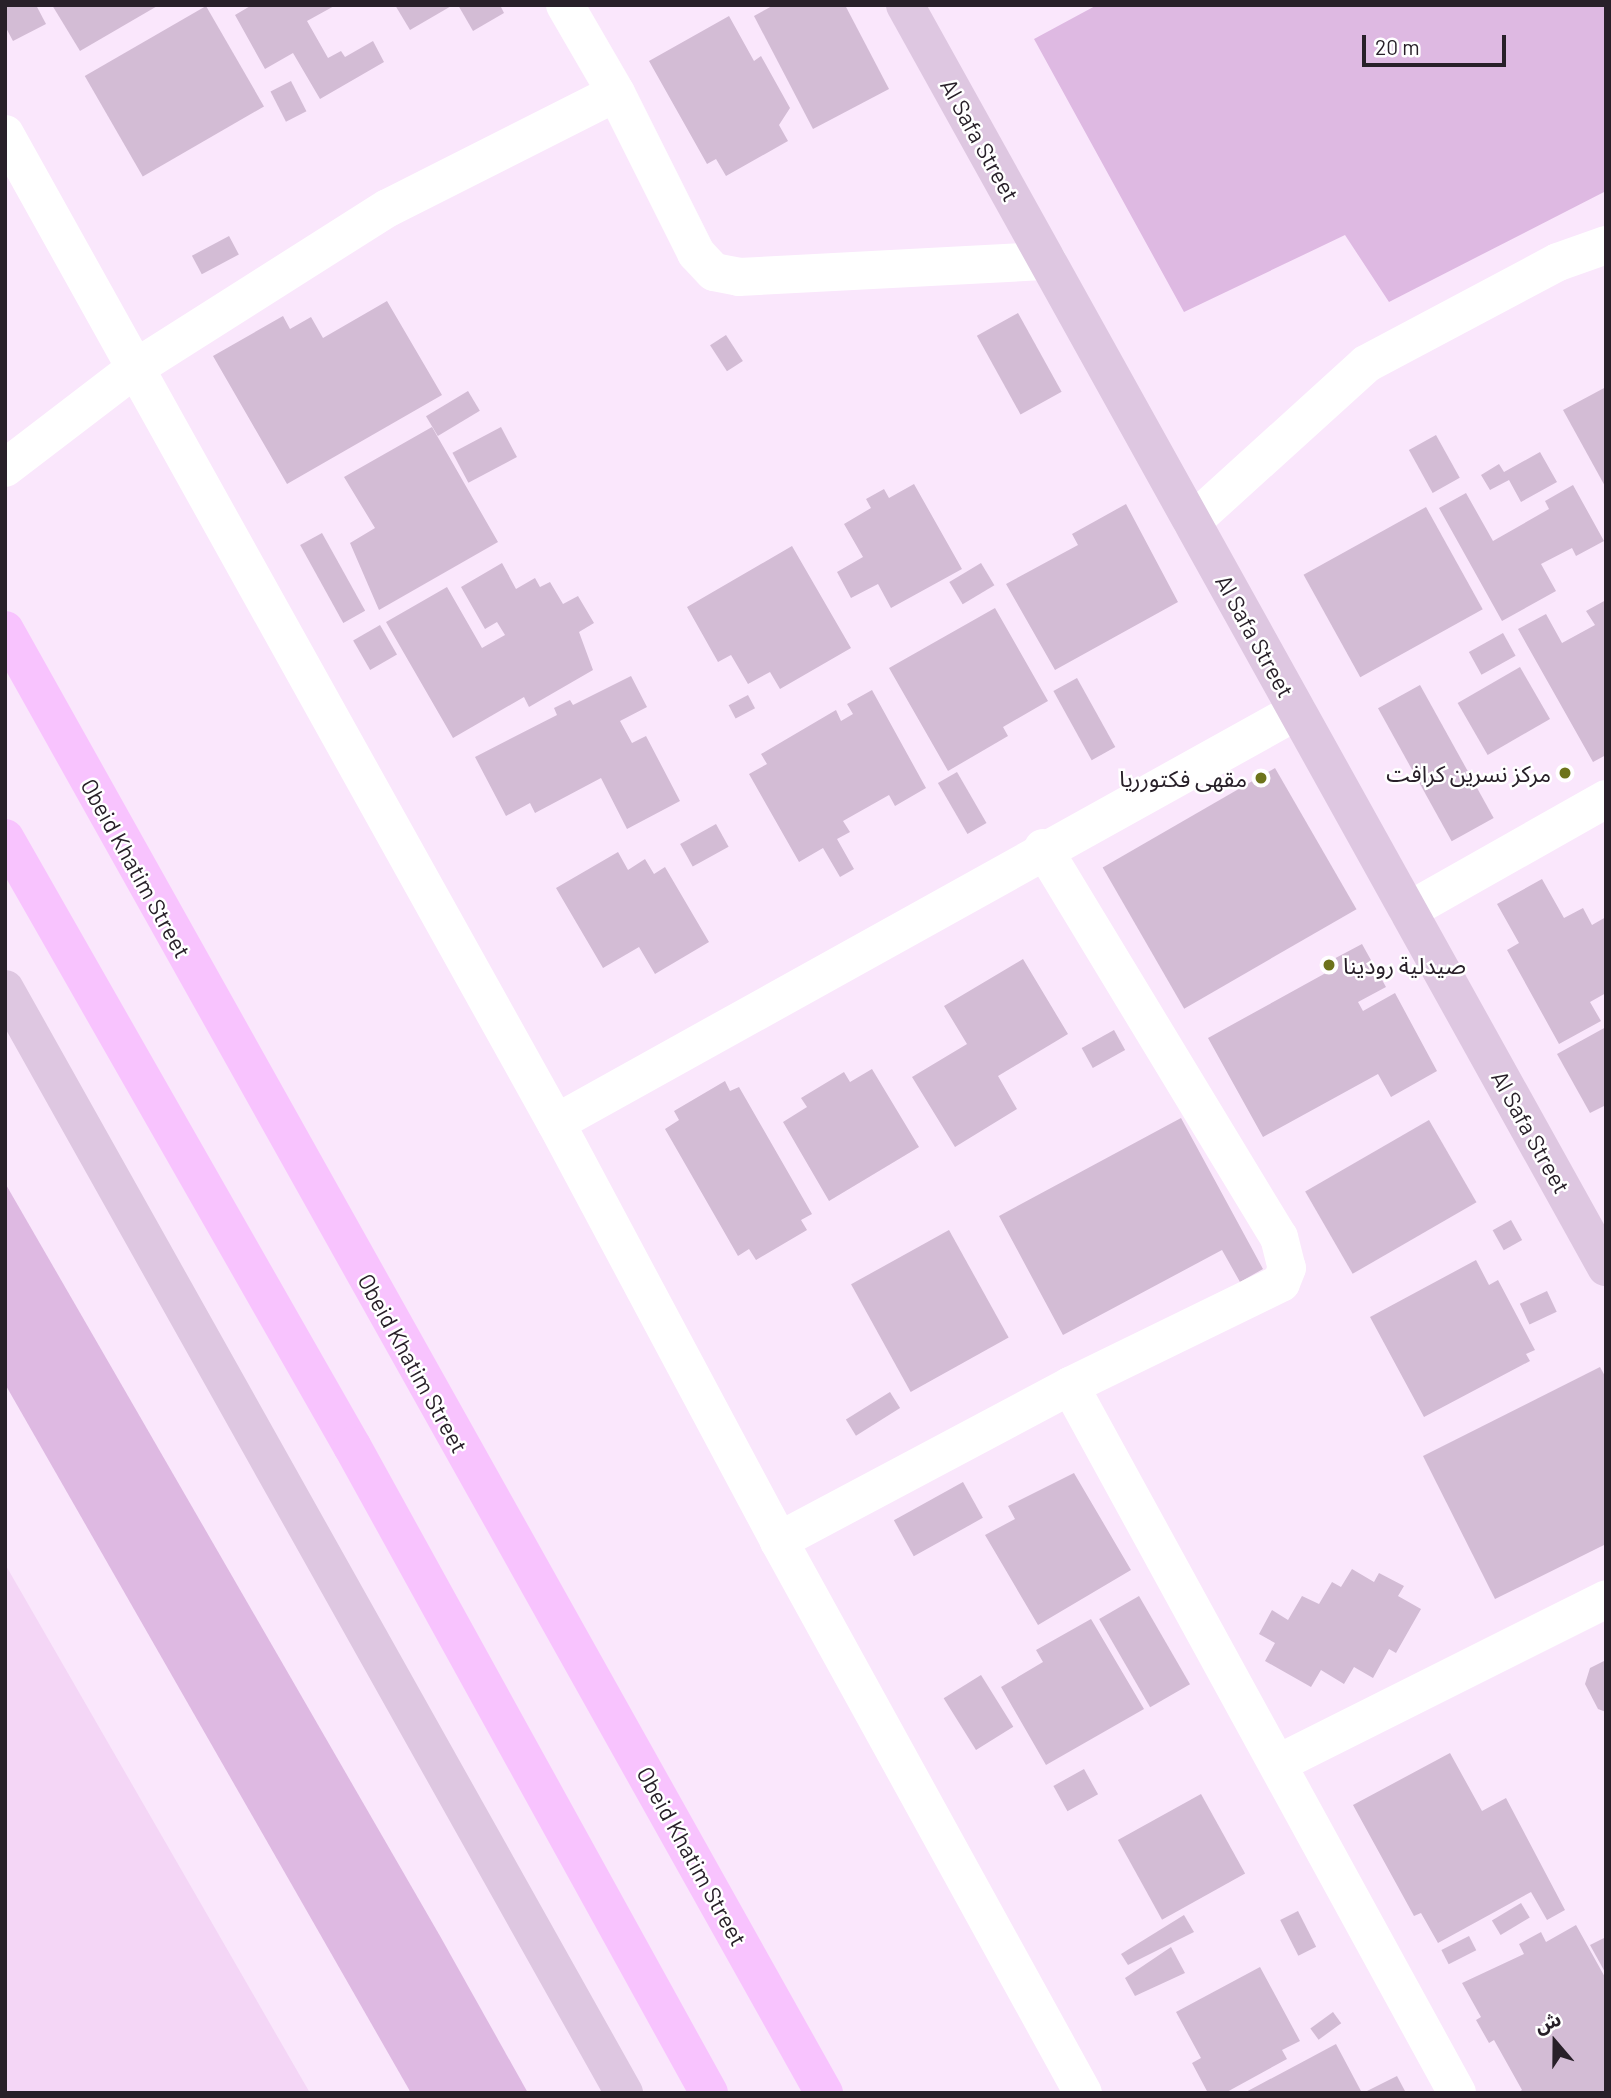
<!DOCTYPE html>
<html>
<head>
<meta charset="utf-8">
<style>
  body { margin:0 }
  #map { position:relative; width:1611px; height:2098px; overflow:hidden; background:#fae7fc; font-family:Barlow,"Noto Sans Arabic",sans-serif }
  div>[style] { position:absolute }
  [style*='--x'] { left:calc(var(--x)*1px); top:calc(var(--y)*1px); width:calc(var(--w)*1px); rotate:calc(var(--a)*1deg) }
  .built>* { inset:0; background:#f4d6f6 }
  .green>* { inset:0; background:#deb9e2 }
  .building>* { inset:0; background:#d3bcd5; transform-origin:0 0 }
  .street>* { height:38px; margin:-19px; padding:0 19px; transform-origin:19px; border-radius:19px; background:#fff }
  .secondary>* { height:38px; margin:-19px; padding:0 19px; transform-origin:19px; border-radius:19px; background:#dec7e1 }
  .primary>* { height:38px; margin:-19px; padding:0 19px; transform-origin:19px; border-radius:19px; background:#f8c3fe }
  .dots>* { width:19px; height:19px; translate:-50% -50%; box-sizing:border-box; border:4px solid #fff; border-radius:50% }
  span { translate:-50% -50%; white-space:nowrap; text-align:center; line-height:1.15; -webkit-text-stroke:5px #fff; paint-order:stroke }
  .street-label { font-size:23px; color:#282029 }
  .poi-label { font-size:23px; color:#282029 }
  .right { translate:-100% -50%; text-align:right }
  .left { translate:0 -50%; text-align:left }
  .frame { position:absolute; inset:0; border:7px solid #282029; pointer-events:none }
  .north { position:absolute; left:1520px; top:2007px; width:70px; height:70px; -webkit-text-stroke:5px #fff; paint-order:stroke; rotate:340deg; font-size:19px; font-weight:700; line-height:28px; text-align:center; color:#282029 }
  .north::after { content:''; display:block; margin:auto; width:24px; height:32px; background:#282029; clip-path:polygon(50% 0,100% 100%,50% 72%,0 100%) }
  .scale { position:absolute; left:1362px; top:35px; width:144px; height:32px; box-sizing:border-box; border:4px solid #282029; border-top:0; padding-left:9px; font-size:21px; line-height:24px; white-space:nowrap; color:#282029; -webkit-text-stroke:5px #fff; paint-order:stroke }
</style>
</head>
<body>
<div id="map">
  <div class="built">
    <i style="clip-path:polygon(5px 1564px,310px 2093px,5px 2093px)"></i>
  </div>
  <div class="green">
    <i style="clip-path:polygon(1097px 5px,1606px 5px,1606px 191px,1389px 302px,1345px 235px,1184px 312px,1034px 39px)"></i>
    <i style="clip-path:polygon(5px 1183px,440px 1936px,528px 2093px,411px 2093px,5px 1384px)"></i>
  </div>
  <div class="building">
    <i style="clip-path:polygon(5px 5px,36px 5px,46px 24px,13px 41px,5px 26px)"></i>
    <i style="clip-path:polygon(52px 5px,159px 5px,80px 51px)"></i>
    <i style="clip-path:polygon(252px 5px,336px 5px,307px 21px,328px 58px,341px 51px,345px 57px,373px 41px,384px 62px,320px 99px,293px 53px,265px 69px,235px 15px)"></i>
    <i style="clip-path:polygon(395px 5px,453px 5px,410px 30px)"></i>
    <i style="clip-path:polygon(458px 5px,500px 5px,504px 13px,473px 31px)"></i>
    <i style="clip-path:polygon(774px 5px,845px 5px,889px 89px,813px 129px,754px 16px)"></i>
    <i style="left:206px;top:6px;width:116px;height:140px;rotate:60deg"></i>
    <i style="clip-path:polygon(729px 16px,754px 61px,761px 56px,790px 108px,779px 125px,788px 141px,726px 176px,716px 159px,707px 164px,649px 61px)"></i>
    <i style="left:291px;top:81px;width:34px;height:23px;rotate:63deg"></i>
    <i style="left:229px;top:236px;width:21px;height:42px;rotate:62deg"></i>
    <i style="clip-path:polygon(387px 301px,442px 395px,287px 484px,213px 356px,283px 316px,290px 329px,311px 317px,323px 338px)"></i>
    <i style="left:1018px;top:313px;width:90px;height:47px;rotate:61deg"></i>
    <i style="left:726px;top:335px;width:31px;height:19px;rotate:57deg"></i>
    <i style="clip-path:polygon(1606px 387px,1606px 488px,1563px 410px)"></i>
    <i style="left:468px;top:391px;width:23px;height:49px;rotate:59deg"></i>
    <i style="clip-path:polygon(432px 427px,498px 542px,379px 610px,350px 543px,375px 528px,344px 477px)"></i>
    <i style="left:501px;top:427px;width:34px;height:55px;rotate:62deg"></i>
    <i style="left:1436px;top:435px;width:49px;height:31px;rotate:61deg"></i>
    <i style="clip-path:polygon(1540px 452px,1557px 482px,1521px 502px,1509px 480px,1490px 490px,1481px 475px,1499px 464px,1504px 472px)"></i>
    <i style="clip-path:polygon(914px 484px,962px 569px,891px 608px,878px 584px,851px 598px,837px 572px,863px 557px,844px 524px,871px 508px,866px 499px,884px 489px,889px 498px)"></i>
    <i style="clip-path:polygon(1573px 485px,1604px 541px,1576px 556px,1572px 548px,1541px 564px,1556px 591px,1502px 621px,1439px 508px,1466px 493px,1493px 541px,1549px 509px,1545px 501px)"></i>
    <i style="clip-path:polygon(1126px 504px,1178px 602px,1055px 670px,1006px 584px,1078px 545px,1072px 534px)"></i>
    <i style="left:1426px;top:507px;width:117px;height:140px;rotate:61deg"></i>
    <i style="left:322px;top:533px;width:89px;height:25px;rotate:61deg"></i>
    <i style="clip-path:polygon(792px 546px,851px 648px,780px 689px,770px 672px,748px 684px,731px 655px,718px 662px,687px 607px)"></i>
    <i style="clip-path:polygon(502px 563px,516px 589px,535px 578px,540px 587px,550px 582px,563px 604px,578px 596px,594px 623px,579px 632px,593px 670px,529px 707px,524px 697px,453px 738px,386px 622px,447px 587px,482px 648px,505px 635px,497px 622px,485px 629px,461px 587px)"></i>
    <i style="left:981px;top:563px;width:26px;height:37px;rotate:59deg"></i>
    <i style="clip-path:polygon(1606px 600px,1606px 755px,1593px 762px,1518px 629px,1546px 614px,1562px 643px,1595px 625px,1586px 611px)"></i>
    <i style="clip-path:polygon(995px 608px,1048px 701px,1003px 727px,1008px 736px,948px 771px,889px 668px)"></i>
    <i style="left:380px;top:625px;width:34px;height:31px;rotate:60deg"></i>
    <i style="left:1503px;top:633px;width:26px;height:39px;rotate:61deg"></i>
    <i style="left:1520px;top:667px;width:60px;height:72px;rotate:60deg"></i>
    <i style="clip-path:polygon(631px 676px,647px 707px,620px 721px,632px 743px,646px 736px,680px 801px,627px 829px,601px 778px,535px 813px,530px 803px,506px 816px,475px 757px,557px 715px,554px 708px,570px 700px,573px 705px)"></i>
    <i style="left:1077px;top:678px;width:79px;height:27px;rotate:61deg"></i>
    <i style="left:1420px;top:685px;width:152px;height:48px;rotate:61deg"></i>
    <i style="clip-path:polygon(872px 690px,926px 788px,895px 806px,889px 795px,843px 821px,850px 832px,837px 839px,854px 869px,840px 877px,823px 848px,799px 862px,749px 774px,767px 764px,761px 754px,836px 710px,841px 721px,853px 714px,847px 704px)"></i>
    <i style="left:748px;top:695px;width:15px;height:22px;rotate:62deg"></i>
    <i style="left:1275px;top:768px;width:163px;height:199px;rotate:60deg"></i>
    <i style="left:957px;top:772px;width:59px;height:22px;rotate:60deg"></i>
    <i style="left:716px;top:824px;width:26px;height:41px;rotate:61deg"></i>
    <i style="clip-path:polygon(618px 852px,628px 870px,645px 859px,654px 874px,665px 867px,709px 942px,655px 974px,639px 947px,603px 968px,556px 888px)"></i>
    <i style="clip-path:polygon(1542px 879px,1564px 918px,1583px 908px,1592px 925px,1606px 917px,1606px 993px,1590px 1002px,1601px 1021px,1559px 1044px,1507px 950px,1519px 943px,1497px 904px)"></i>
    <i style="clip-path:polygon(1362px 944px,1386px 987px,1358px 1002px,1363px 1011px,1395px 993px,1437px 1071px,1391px 1097px,1378px 1074px,1263px 1137px,1208px 1038px,1333px 969px,1328px 962px)"></i>
    <i style="clip-path:polygon(1023px 959px,1068px 1034px,998px 1076px,1017px 1109px,955px 1147px,912px 1077px,967px 1044px,944px 1006px)"></i>
    <i style="clip-path:polygon(1606px 1027px,1606px 1105px,1590px 1113px,1557px 1054px)"></i>
    <i style="left:1114px;top:1030px;width:23px;height:37px;rotate:61deg"></i>
    <i style="clip-path:polygon(872px 1069px,919px 1147px,829px 1201px,783px 1122px,807px 1107px,801px 1098px,844px 1072px,850px 1082px)"></i>
    <i style="clip-path:polygon(725px 1081px,730px 1091px,739px 1087px,812px 1214px,801px 1220px,807px 1230px,756px 1260px,749px 1249px,738px 1256px,665px 1129px,679px 1120px,674px 1111px)"></i>
    <i style="clip-path:polygon(1181px 1118px,1263px 1269px,1240px 1282px,1222px 1250px,1063px 1335px,999px 1216px)"></i>
    <i style="left:1429px;top:1120px;width:95px;height:143px;rotate:60deg"></i>
    <i style="left:1511px;top:1220px;width:23px;height:21px;rotate:61deg"></i>
    <i style="left:949px;top:1230px;width:123px;height:112px;rotate:61deg"></i>
    <i style="clip-path:polygon(1476px 1260px,1489px 1285px,1498px 1280px,1535px 1350px,1526px 1354px,1530px 1361px,1424px 1417px,1370px 1317px)"></i>
    <i style="left:1547px;top:1291px;width:23px;height:30px;rotate:65deg"></i>
    <i style="clip-path:polygon(1600px 1367px,1606px 1378px,1606px 1544px,1495px 1599px,1423px 1456px)"></i>
    <i style="left:890px;top:1392px;width:19px;height:52px;rotate:58deg"></i>
    <i style="clip-path:polygon(1074px 1473px,1131px 1570px,1038px 1625px,985px 1535px,1015px 1519px,1008px 1506px)"></i>
    <i style="left:963px;top:1482px;width:41px;height:79px;rotate:61deg"></i>
    <i style="clip-path:polygon(1352px 1569px,1374px 1582px,1379px 1573px,1404px 1586px,1398px 1596px,1421px 1609px,1396px 1653px,1389px 1649px,1373px 1678px,1354px 1667px,1344px 1684px,1321px 1670px,1311px 1687px,1265px 1661px,1275px 1643px,1259px 1634px,1272px 1610px,1288px 1620px,1302px 1596px,1319px 1604px,1332px 1582px,1341px 1587px)"></i>
    <i style="left:1139px;top:1596px;width:102px;height:46px;rotate:60deg"></i>
    <i style="clip-path:polygon(1091px 1619px,1144px 1709px,1046px 1765px,1001px 1687px,1043px 1662px,1036px 1650px)"></i>
    <i style="clip-path:polygon(1606px 1660px,1606px 1712px,1598px 1709px,1585px 1684px,1590px 1668px)"></i>
    <i style="left:981px;top:1675px;width:61px;height:44px;rotate:58deg"></i>
    <i style="clip-path:polygon(1450px 1753px,1482px 1811px,1506px 1798px,1565px 1910px,1547px 1920px,1531px 1892px,1438px 1943px,1421px 1913px,1414px 1916px,1353px 1805px)"></i>
    <i style="left:1084px;top:1769px;width:29px;height:35px;rotate:61deg"></i>
    <i style="left:1201px;top:1794px;width:91px;height:95px;rotate:61deg"></i>
    <i style="left:1521px;top:1903px;width:17px;height:34px;rotate:59deg"></i>
    <i style="left:1298px;top:1911px;width:40px;height:20px;rotate:63deg"></i>
    <i style="clip-path:polygon(1184px 1915px,1194px 1932px,1128px 1965px,1121px 1954px)"></i>
    <i style="clip-path:polygon(1576px 1925px,1606px 1979px,1606px 2091px,1517px 2093px,1522px 2090px,1494px 2040px,1489px 2043px,1476px 2020px,1481px 2017px,1462px 1983px,1524px 1954px,1519px 1944px,1541px 1932px,1546px 1942px)"></i>
    <i style="left:1469px;top:1936px;width:16px;height:31px;rotate:63deg"></i>
    <i style="clip-path:polygon(1606px 1937px,1606px 1974px,1590px 1945px)"></i>
    <i style="clip-path:polygon(1171px 1947px,1185px 1973px,1135px 1996px,1125px 1978px)"></i>
    <i style="clip-path:polygon(1260px 1967px,1300px 2041px,1282px 2050px,1287px 2059px,1225px 2093px,1208px 2093px,1192px 2063px,1201px 2058px,1176px 2012px)"></i>
    <i style="left:1333px;top:2012px;width:14px;height:28px;rotate:54deg"></i>
    <i style="clip-path:polygon(1336px 2044px,1362px 2093px,1244px 2093px)"></i>
    <i style="clip-path:polygon(1397px 2076px,1406px 2093px,1363px 2093px)"></i>
  </div>
  <div class="street">
    <i style="--x:565;--y:5;--w:102;--a:59.9"></i>
    <i style="--x:616;--y:93;--w:179;--a:63.4"></i>
    <i style="--x:696;--y:253;--w:26;--a:47"></i>
    <i style="--x:714;--y:272;--w:25;--a:11"></i>
    <i style="--x:739;--y:277;--w:309;--a:-3"></i>
    <i style="--x:5;--y:134;--w:1132;--a:60.88"></i>
    <i style="--x:556;--y:1123;--w:474;--a:61.9"></i>
    <i style="--x:5;--y:468;--w:166;--a:-37.4"></i>
    <i style="--x:137;--y:367;--w:297;--a:-32.4"></i>
    <i style="--x:388;--y:208;--w:255;--a:-26.8"></i>
    <i style="--x:1192;--y:522;--w:235;--a:-42.2"></i>
    <i style="--x:1366;--y:364;--w:217;--a:-28"></i>
    <i style="--x:1558;--y:262;--w:51;--a:-19.5"></i>
    <i style="--x:1043;--y:848;--w:455;--a:58.8"></i>
    <i style="--x:1279;--y:1237;--w:32;--a:76"></i>
    <i style="--x:1287;--y:1268;--w:16;--a:112"></i>
    <i style="--x:1281;--y:1283;--w:235;--a:154"></i>
    <i style="--x:1070;--y:1386;--w:330;--a:152"></i>
    <i style="--x:779;--y:1541;--w:630;--a:61.16"></i>
    <i style="--x:1408;--y:911;--w:227;--a:-29.5"></i>
    <i style="--x:556;--y:1123;--w:848;--a:-29.07"></i>
    <i style="--x:1070;--y:1386;--w:806;--a:61.3"></i>
    <i style="--x:1279;--y:1763;--w:366;--a:-26.6"></i>
  </div>
  <div class="secondary">
    <i style="--x:905;--y:5;--w:1444;--a:60.95"></i>
    <i style="--x:5;--y:989;--w:1266;--a:60.72"></i>
  </div>
  <div class="primary">
    <i style="--x:5;--y:630;--w:1677;--a:60.76"></i>
    <i style="--x:5;--y:838;--w:700;--a:60.29"></i>
    <i style="--x:352;--y:1446;--w:739;--a:61.11"></i>
  </div>
  <div class="dots">
    <i style="left:1565px;top:773px;background:#6d731b"></i>
    <i style="left:1261px;top:778px;background:#6d731b"></i>
    <i style="left:1329px;top:965px;background:#6d731b"></i>
  </div>
  <div class="street-label">
    <span style="left:980px;top:140px;rotate:61deg">Al Safa Street</span>
    <span style="left:1255px;top:636px;rotate:61deg">Al Safa Street</span>
    <span style="left:136px;top:868px;rotate:61deg">Obeid Khatim Street</span>
    <span style="left:1531px;top:1132px;rotate:61deg">Al Safa Street</span>
    <span style="left:413px;top:1363px;rotate:61deg">Obeid Khatim Street</span>
    <span style="left:692px;top:1856px;rotate:61deg">Obeid Khatim Street</span>
  </div>
  <div class="poi-label">
    <span class="right" style="left:1551px;top:773px">مركز نسرين كرافت</span>
    <span class="right" style="left:1247px;top:778px">مقهى فكتورريا</span>
    <span class="left" style="left:1343px;top:965px">صيدلية رودينا</span>
  </div>
  <div class="frame"></div>
  <div class="north">ش</div>
  <div class="scale">20 m</div>
</div>
</body>
</html>
